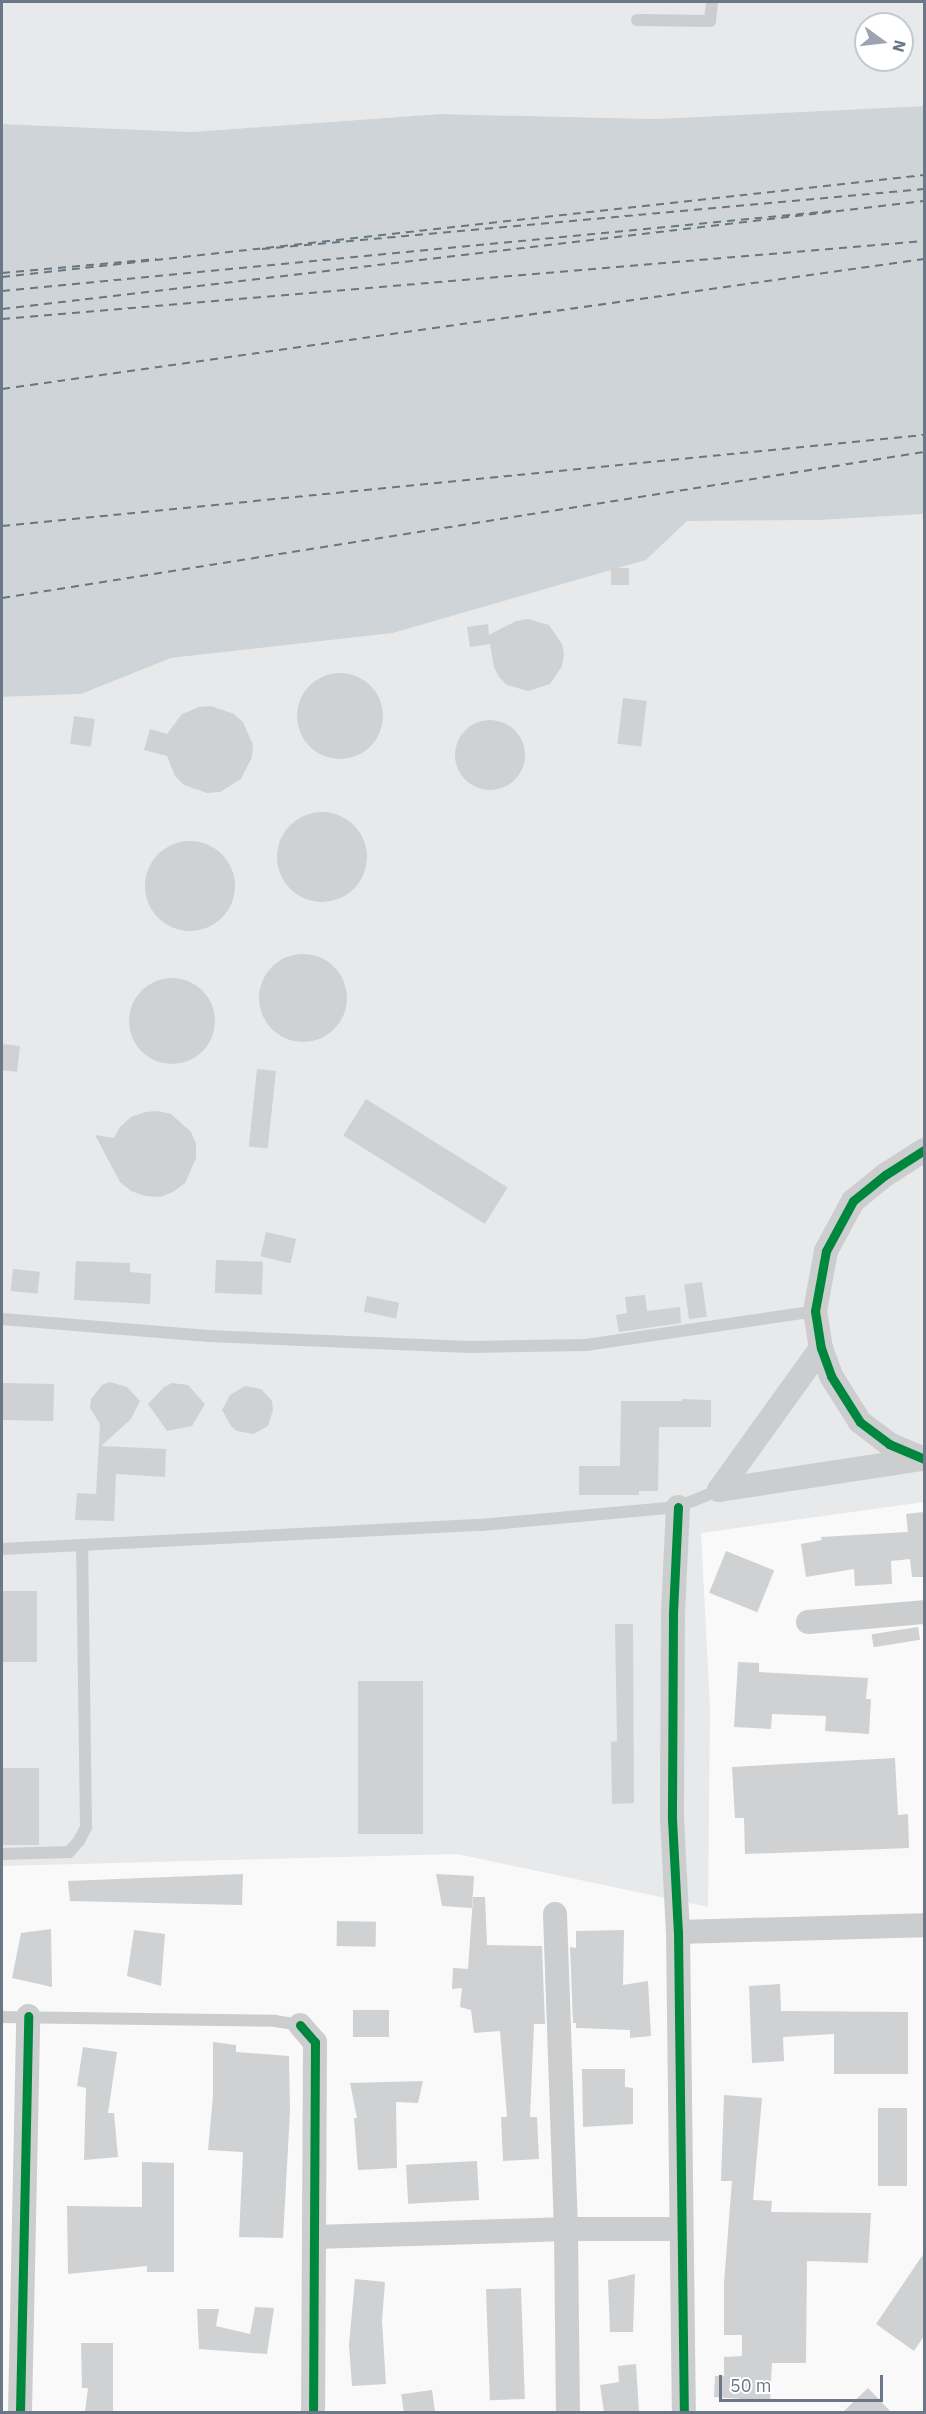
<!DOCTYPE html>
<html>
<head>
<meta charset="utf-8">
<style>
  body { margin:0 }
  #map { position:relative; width:926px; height:2414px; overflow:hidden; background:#f9f9f9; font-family:"IBM Plex Sans",sans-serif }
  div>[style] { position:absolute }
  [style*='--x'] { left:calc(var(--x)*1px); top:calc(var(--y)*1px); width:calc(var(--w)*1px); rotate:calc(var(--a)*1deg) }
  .built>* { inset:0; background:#e7e9ea }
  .water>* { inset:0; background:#ced4d7 }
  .ferry>* { height:1.5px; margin-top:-0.75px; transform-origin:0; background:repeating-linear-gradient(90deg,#677781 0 8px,transparent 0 14px) }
  .building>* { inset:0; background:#d0d1d2; transform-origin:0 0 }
  .round { border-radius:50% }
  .service>* { height:12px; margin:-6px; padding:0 6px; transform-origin:6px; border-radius:6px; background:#cccdce }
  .minor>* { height:24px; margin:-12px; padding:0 12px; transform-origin:12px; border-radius:12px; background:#cccdce }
  .cycleway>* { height:9px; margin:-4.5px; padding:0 4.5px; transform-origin:4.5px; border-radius:4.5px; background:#00873e }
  span { translate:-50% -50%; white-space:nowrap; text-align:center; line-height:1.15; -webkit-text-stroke:6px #fff; paint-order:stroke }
  .frame { position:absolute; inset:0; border:3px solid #6b7787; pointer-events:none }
  .north { position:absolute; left:854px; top:12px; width:60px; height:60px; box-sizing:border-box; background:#fff; border:2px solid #c4c9cf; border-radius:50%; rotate:105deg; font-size:16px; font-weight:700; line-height:24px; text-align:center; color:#6b7787 }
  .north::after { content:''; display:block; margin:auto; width:21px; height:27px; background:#9da4af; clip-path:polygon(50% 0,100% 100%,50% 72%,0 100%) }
  .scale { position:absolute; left:719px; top:2375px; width:164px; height:27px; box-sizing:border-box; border:3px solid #6b7787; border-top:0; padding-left:8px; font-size:18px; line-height:21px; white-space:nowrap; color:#6b7787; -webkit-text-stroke:4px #fff; paint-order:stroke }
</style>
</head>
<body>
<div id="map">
  <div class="built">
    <i style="clip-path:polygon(evenodd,2px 2px,924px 2px,924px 106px,655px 119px,440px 114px,191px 132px,2px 124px,2px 2px,866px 24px,902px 24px,902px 60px,866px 60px,866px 24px)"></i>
    <i style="clip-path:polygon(924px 514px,924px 1502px,701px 1533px,710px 1708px,708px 1907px,457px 1854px,2px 1866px,2px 697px,81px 694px,171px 658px,393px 633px,646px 560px,687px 521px,821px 520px)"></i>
  </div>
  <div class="water">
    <i style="clip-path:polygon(924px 106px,924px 514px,821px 520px,687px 521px,646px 560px,393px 633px,171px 658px,81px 694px,2px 697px,2px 124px,191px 132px,440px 114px,655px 119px)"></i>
  </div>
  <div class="ferry">
    <i style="--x:262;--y:249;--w:665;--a:-5.18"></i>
    <i style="--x:2;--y:273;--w:155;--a:-5.2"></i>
    <i style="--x:2;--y:277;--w:928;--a:-6.31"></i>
    <i style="--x:2;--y:291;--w:833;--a:-5.51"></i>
    <i style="--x:2;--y:309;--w:928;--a:-6.68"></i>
    <i style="--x:2;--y:319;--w:925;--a:-4.84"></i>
    <i style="--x:2;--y:389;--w:931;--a:-8.03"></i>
    <i style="--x:2;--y:526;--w:926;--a:-5.64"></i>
    <i style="--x:2;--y:598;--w:933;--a:-9"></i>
  </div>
  <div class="building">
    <i style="left:611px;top:568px;width:18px;height:17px"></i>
    <i style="clip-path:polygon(528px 619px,549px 625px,562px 644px,564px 654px,562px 666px,550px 684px,528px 691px,507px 685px,499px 677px,494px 667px,490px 644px,470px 647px,467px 627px,488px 624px,489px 635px,516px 621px)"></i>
    <i class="round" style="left:297px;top:673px;width:86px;height:86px"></i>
    <i style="left:623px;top:698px;width:24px;height:46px;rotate:7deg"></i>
    <i style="clip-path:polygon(211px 706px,234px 714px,243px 722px,253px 745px,252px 757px,241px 779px,220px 792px,207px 793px,184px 785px,175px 776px,167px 756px,144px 750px,150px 729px,167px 734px,182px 714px,199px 707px)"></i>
    <i style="left:74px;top:716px;width:21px;height:28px;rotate:8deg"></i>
    <i class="round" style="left:455px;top:720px;width:70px;height:70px"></i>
    <i class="round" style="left:277px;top:812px;width:90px;height:90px"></i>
    <i class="round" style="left:145px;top:841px;width:90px;height:90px"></i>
    <i class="round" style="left:259px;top:954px;width:88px;height:88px"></i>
    <i class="round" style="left:129px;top:978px;width:86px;height:86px"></i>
    <i style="left:2px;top:1044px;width:18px;height:26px;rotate:6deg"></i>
    <i style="left:257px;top:1069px;width:19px;height:78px;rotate:6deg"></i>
    <i style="left:366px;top:1099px;width:167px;height:43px;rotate:32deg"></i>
    <i style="clip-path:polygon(158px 1111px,171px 1114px,191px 1132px,196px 1144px,196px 1158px,185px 1183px,173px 1192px,160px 1197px,145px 1196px,131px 1191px,120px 1182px,95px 1135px,114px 1138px,120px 1127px,131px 1117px,145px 1112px)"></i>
    <i style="left:266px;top:1232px;width:31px;height:25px;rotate:13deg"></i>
    <i style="left:216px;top:1260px;width:47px;height:33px;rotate:2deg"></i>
    <i style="clip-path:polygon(76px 1261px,130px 1263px,130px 1272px,151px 1274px,150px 1304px,74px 1300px)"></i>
    <i style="left:13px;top:1269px;width:27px;height:22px;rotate:6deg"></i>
    <i style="left:702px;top:1282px;width:35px;height:18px;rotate:82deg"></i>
    <i style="clip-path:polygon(645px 1295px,647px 1311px,680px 1307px,681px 1323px,619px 1332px,616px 1315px,627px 1313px,625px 1297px)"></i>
    <i style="left:367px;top:1296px;width:33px;height:16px;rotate:12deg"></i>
    <i style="clip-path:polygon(110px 1382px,127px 1387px,140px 1401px,131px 1419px,101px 1446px,166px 1449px,165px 1477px,116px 1474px,114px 1521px,75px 1520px,77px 1493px,96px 1494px,100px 1424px,90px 1408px,91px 1399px,102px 1385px)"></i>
    <i style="left:2px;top:1383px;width:52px;height:37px;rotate:1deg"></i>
    <i style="clip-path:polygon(172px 1383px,188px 1385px,205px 1404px,192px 1426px,167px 1431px,148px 1404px,164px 1387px)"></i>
    <i style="clip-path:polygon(245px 1386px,261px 1389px,272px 1401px,273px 1410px,268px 1426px,253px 1434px,237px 1431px,231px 1426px,222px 1410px,230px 1395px)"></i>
    <i style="clip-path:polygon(682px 1399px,711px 1400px,711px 1427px,659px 1427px,658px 1491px,639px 1491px,639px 1495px,579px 1495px,579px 1466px,620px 1466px,621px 1401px,682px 1401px)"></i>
    <i style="clip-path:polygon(924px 1512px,924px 1577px,912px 1577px,910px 1559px,891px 1561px,892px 1584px,855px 1586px,854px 1569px,806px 1577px,801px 1544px,822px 1540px,821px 1537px,908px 1532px,906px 1514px)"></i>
    <i style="left:726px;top:1551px;width:52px;height:45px;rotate:22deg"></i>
    <i style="left:2px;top:1591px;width:35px;height:71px"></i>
    <i style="clip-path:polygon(615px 1624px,633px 1624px,634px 1803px,612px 1804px,611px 1742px,617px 1741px)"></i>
    <i style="left:918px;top:1627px;width:13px;height:47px;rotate:81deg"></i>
    <i style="clip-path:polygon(738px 1662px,759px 1663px,759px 1672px,868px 1678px,866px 1699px,871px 1699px,869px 1734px,825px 1731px,826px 1716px,772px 1714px,771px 1729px,734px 1727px)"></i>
    <i style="left:358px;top:1681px;width:65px;height:153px"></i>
    <i style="clip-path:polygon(895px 1758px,898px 1815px,908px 1814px,909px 1848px,745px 1854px,744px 1818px,735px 1818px,732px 1767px)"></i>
    <i style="left:2px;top:1768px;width:37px;height:77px"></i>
    <i style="clip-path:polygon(243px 1874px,242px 1905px,70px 1901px,68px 1881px)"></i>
    <i style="clip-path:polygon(436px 1874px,474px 1876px,472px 1908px,442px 1906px)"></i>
    <i style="clip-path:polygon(473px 1897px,485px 1897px,487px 1945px,542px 1946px,545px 2024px,534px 2024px,530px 2117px,537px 2117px,539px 2159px,503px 2161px,501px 2117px,507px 2117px,500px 2031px,474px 2033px,471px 2010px,460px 2007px,462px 1988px,452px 1989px,453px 1968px,468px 1969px)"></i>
    <i style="left:337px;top:1921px;width:39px;height:25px;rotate:1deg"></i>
    <i style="clip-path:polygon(51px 1929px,52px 1987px,12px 1978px,21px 1933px)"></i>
    <i style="clip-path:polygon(134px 1930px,165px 1934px,161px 1986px,127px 1976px)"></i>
    <i style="clip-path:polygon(624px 1930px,623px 1985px,648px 1981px,651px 2036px,630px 2038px,630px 2030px,576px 2028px,576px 2023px,573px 2023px,570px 1947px,576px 1948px,576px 1931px)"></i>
    <i style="clip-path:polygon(780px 1984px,781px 2011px,908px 2012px,908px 2074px,834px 2074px,834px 2034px,783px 2037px,784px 2061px,752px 2063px,749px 1986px)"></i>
    <i style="left:353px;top:2010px;width:36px;height:27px"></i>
    <i style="clip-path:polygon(213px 2042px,236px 2045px,236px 2052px,289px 2056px,290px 2112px,283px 2238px,239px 2237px,243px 2152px,208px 2150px,213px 2096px)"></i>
    <i style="clip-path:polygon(83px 2047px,117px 2052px,108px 2113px,114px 2113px,118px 2157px,84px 2160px,86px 2088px,77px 2086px)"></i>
    <i style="clip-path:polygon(582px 2069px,625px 2069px,625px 2087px,633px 2088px,633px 2124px,583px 2127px)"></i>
    <i style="clip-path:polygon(423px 2081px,418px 2103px,396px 2102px,397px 2168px,358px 2170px,354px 2118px,357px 2118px,350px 2083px)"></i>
    <i style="clip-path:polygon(724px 2095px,762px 2098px,753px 2200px,772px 2201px,771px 2212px,871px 2213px,868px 2263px,807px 2261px,806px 2363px,772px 2363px,770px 2401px,714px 2397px,715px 2376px,724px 2376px,724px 2357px,742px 2356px,742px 2335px,724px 2335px,724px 2283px,732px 2181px,721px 2181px)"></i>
    <i style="left:878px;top:2108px;width:29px;height:78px"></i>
    <i style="left:477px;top:2161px;width:39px;height:71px;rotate:87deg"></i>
    <i style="clip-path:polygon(142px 2162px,174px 2163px,174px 2272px,147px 2272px,147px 2266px,68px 2274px,67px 2206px,142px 2207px)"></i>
    <i style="clip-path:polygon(924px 2253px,924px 2336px,914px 2351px,876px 2324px)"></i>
    <i style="clip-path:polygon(635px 2274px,633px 2332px,610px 2332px,608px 2280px)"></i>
    <i style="clip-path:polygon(355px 2279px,385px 2282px,382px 2321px,386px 2384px,352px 2386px,349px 2345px)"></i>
    <i style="left:521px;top:2288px;width:111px;height:35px;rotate:88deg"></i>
    <i style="clip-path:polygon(255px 2307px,274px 2308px,267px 2354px,199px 2349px,197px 2309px,219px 2309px,216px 2326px,250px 2334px)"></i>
    <i style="clip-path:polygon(81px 2343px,113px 2343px,113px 2412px,85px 2412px,88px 2388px,82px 2388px)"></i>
    <i style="clip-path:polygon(636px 2364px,639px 2412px,604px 2412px,600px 2385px,619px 2382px,618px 2366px)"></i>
    <i style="clip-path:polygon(868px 2388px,891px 2412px,843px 2412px)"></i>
    <i style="left:432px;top:2390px;width:22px;height:31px;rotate:82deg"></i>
  </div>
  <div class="service">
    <i style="--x:637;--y:20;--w:73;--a:0.8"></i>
    <i style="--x:710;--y:21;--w:19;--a:-84"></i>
    <i style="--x:2;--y:1319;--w:207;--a:4.7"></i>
    <i style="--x:208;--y:1336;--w:262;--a:2.4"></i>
    <i style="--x:470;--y:1347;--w:116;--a:-1"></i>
    <i style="--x:586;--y:1345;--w:232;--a:-8.4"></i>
    <i style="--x:2;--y:1549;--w:480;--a:-2.9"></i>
    <i style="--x:481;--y:1525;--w:198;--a:-5.2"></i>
    <i style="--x:678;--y:1507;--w:44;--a:-22.5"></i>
    <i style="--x:2;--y:1854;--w:67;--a:-1.7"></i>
    <i style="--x:69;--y:1852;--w:15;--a:-48"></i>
    <i style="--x:79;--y:1841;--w:16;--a:-63"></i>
    <i style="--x:86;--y:1827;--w:281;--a:-90.8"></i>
    <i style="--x:2;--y:2017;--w:273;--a:0.8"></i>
    <i style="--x:275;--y:2021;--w:25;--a:9"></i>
  </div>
  <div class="minor">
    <i style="--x:924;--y:1150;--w:46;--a:147.3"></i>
    <i style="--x:885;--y:1175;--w:41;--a:140.9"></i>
    <i style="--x:853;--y:1201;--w:57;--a:118.4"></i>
    <i style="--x:826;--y:1251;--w:61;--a:100.4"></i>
    <i style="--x:815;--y:1311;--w:37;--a:81"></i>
    <i style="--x:821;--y:1348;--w:30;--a:70"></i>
    <i style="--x:831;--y:1376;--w:54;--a:57.8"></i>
    <i style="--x:860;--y:1422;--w:36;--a:37"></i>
    <i style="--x:889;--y:1444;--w:38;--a:23"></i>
    <i style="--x:719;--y:1490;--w:204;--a:-8.7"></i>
    <i style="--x:719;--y:1490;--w:175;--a:-54.3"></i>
    <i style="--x:678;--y:1507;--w:108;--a:92.7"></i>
    <i style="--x:673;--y:1615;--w:204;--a:90.3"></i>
    <i style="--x:672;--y:1819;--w:113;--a:87"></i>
    <i style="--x:678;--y:1932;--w:480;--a:89.3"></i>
    <i style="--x:808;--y:1622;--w:116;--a:-4.9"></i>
    <i style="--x:555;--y:1914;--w:315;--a:88"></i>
    <i style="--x:566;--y:2229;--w:183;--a:89.4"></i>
    <i style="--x:678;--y:1932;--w:246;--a:-1.6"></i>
    <i style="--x:300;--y:2025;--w:23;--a:49"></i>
    <i style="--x:315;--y:2042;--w:370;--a:90.3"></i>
    <i style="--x:315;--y:2237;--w:251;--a:-1.8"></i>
    <i style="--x:566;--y:2229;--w:115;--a:0"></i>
    <i style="--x:20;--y:2412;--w:396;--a:-88.8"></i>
  </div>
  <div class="cycleway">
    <i style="--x:924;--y:1150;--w:46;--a:147.3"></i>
    <i style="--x:885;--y:1175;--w:41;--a:140.9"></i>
    <i style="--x:853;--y:1201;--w:57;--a:118.4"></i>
    <i style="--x:826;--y:1251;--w:61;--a:100.4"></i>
    <i style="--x:815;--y:1311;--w:37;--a:81"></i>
    <i style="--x:821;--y:1348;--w:30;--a:70"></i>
    <i style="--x:831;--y:1376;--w:54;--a:57.8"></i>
    <i style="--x:860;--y:1422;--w:36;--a:37"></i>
    <i style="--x:889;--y:1444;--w:38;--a:23"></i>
    <i style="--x:678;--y:1507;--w:108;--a:92.7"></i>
    <i style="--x:673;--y:1615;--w:204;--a:90.3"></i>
    <i style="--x:672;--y:1819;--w:113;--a:87"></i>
    <i style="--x:678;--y:1932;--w:480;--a:89.3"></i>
    <i style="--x:300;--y:2025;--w:23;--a:49"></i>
    <i style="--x:315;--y:2042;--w:370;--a:90.3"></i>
    <i style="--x:20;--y:2412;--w:396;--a:-88.8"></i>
  </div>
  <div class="frame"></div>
  <div class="north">N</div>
  <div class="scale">50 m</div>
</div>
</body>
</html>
